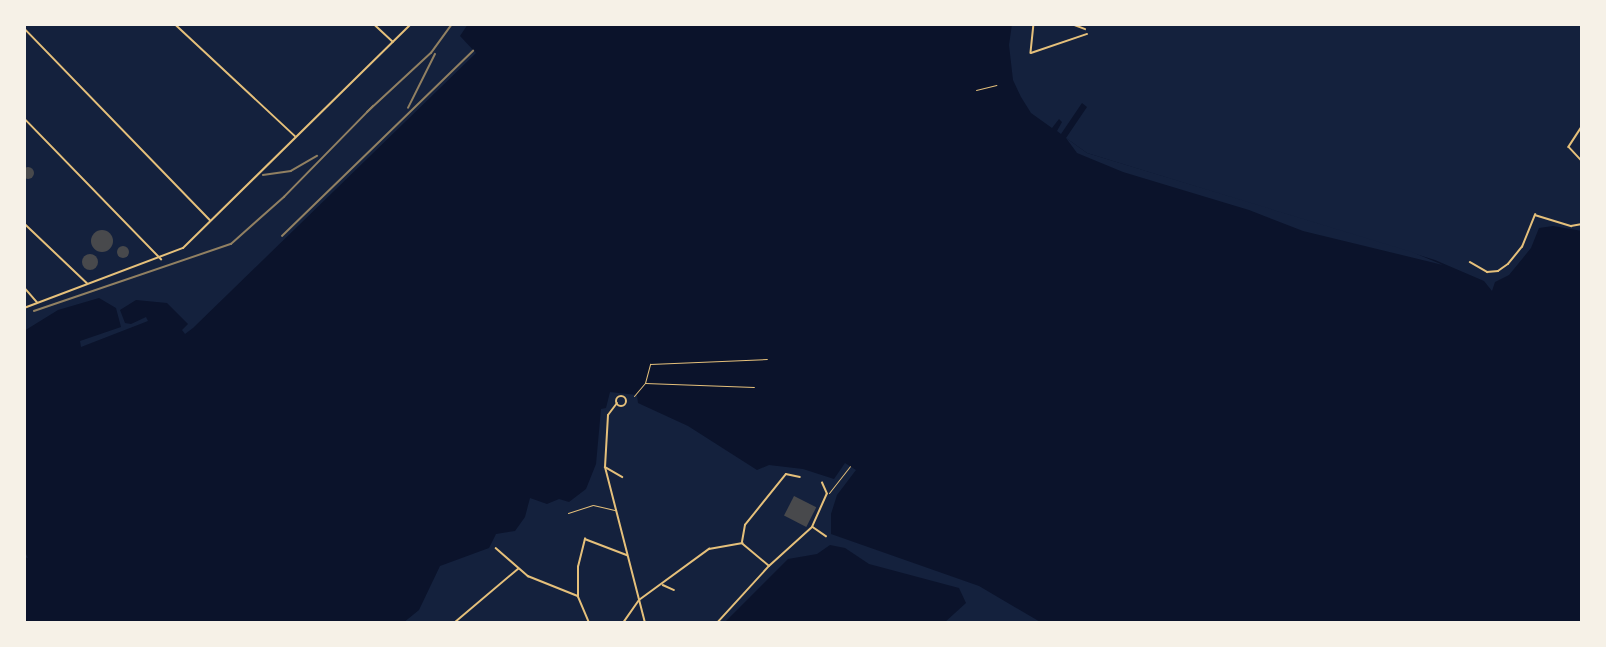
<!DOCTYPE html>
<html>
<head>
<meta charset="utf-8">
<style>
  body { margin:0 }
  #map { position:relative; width:1606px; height:647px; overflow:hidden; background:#14213d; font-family:"DejaVu Sans",sans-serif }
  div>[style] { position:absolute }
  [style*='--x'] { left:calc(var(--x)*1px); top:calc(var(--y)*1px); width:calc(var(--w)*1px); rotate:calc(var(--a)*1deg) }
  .water>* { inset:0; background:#0b132b }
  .pier>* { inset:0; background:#14213d }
  .building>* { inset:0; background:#48494c; transform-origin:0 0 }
  .round { border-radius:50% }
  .path>* { height:1px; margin:-0.5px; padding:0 0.5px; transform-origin:0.5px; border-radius:0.5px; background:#e5c07b }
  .service>* { height:1px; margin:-0.5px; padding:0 0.5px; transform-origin:0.5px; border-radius:0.5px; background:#e5c07b }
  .minor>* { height:1.5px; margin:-0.75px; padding:0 0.75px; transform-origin:0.75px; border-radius:0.75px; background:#e5c07b }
  .tertiary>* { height:2px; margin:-1px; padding:0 1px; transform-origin:1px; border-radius:1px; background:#e5c07b }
  .tertiary>.ring { margin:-1px; padding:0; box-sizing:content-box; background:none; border:2px solid #e5c07b; border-radius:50% }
  .rail>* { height:1.5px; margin:-0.75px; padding:0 0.75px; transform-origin:0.75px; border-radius:0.75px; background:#918062 }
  span { translate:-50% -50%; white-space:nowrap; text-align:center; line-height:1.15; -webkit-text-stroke:6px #f6f1e7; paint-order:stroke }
  .frame { position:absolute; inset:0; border:26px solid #f6f1e7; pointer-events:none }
</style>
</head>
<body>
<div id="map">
  <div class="water">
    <i style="clip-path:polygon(468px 24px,1012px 24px,1009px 45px,1013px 80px,1021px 97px,1031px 113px,1052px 128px,1059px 119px,1062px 122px,1057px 131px,1061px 134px,1082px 103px,1087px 107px,1066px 138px,1087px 153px,1435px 260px,1484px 281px,1492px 291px,1495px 282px,1509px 275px,1531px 248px,1539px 228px,1553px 226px,1582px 231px,1582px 623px,1042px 623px,979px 586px,831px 534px,831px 514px,837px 495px,856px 470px,845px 463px,834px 479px,803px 469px,769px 465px,757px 470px,688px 426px,638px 403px,637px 395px,610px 392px,606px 408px,601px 409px,596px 464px,586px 489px,569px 502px,559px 499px,547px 504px,530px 498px,525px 517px,515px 531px,496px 534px,489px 548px,440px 566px,419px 610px,403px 623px,24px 623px,24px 557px,28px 558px,24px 550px,24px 331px,58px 310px,99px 298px,116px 308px,121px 327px,80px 341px,81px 347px,148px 321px,146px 317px,131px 324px,125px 323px,120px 310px,136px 300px,167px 303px,188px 324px,182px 330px,185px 334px,193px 328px,476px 53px,460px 36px)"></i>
    <i style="clip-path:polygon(830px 545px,845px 548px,869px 564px,959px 588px,966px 603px,944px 623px,724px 623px,788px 559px,817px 554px)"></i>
  </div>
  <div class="pier">
    <i style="clip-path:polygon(1066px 138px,1087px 153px,1412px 252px,1443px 265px,1303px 231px,1249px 210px,1123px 172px,1077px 153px)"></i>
  </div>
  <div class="building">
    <i class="round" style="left:22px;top:167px;width:12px;height:12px"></i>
    <i class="round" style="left:91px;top:230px;width:22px;height:22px"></i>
    <i class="round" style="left:117px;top:246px;width:12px;height:12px"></i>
    <i class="round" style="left:82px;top:254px;width:16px;height:16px"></i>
    <i style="left:794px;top:496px;width:25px;height:22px;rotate:27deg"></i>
  </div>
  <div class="path">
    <i style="--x:781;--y:24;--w:1;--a:90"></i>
    <i style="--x:976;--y:90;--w:21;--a:-14"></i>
    <i style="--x:645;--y:383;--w:20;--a:-75"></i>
    <i style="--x:650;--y:364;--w:117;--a:-2.4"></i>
    <i style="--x:634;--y:396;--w:17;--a:-50"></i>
    <i style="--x:645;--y:383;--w:109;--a:2.1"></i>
  </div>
  <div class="service">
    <i style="--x:829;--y:493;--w:34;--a:-52"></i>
    <i style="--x:568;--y:513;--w:26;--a:-18"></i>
    <i style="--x:593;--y:505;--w:23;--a:13"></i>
  </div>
  <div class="minor">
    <i style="--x:175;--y:24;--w:164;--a:43"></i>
    <i style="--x:374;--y:24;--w:26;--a:43"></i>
    <i style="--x:1034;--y:24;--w:29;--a:96"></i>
    <i style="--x:1031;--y:53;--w:59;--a:-18.7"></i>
    <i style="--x:1072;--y:24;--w:14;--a:21"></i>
    <i style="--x:24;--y:28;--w:267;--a:45.9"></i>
    <i style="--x:24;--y:118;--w:197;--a:45.8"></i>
    <i style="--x:1582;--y:127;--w:24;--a:123"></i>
    <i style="--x:1569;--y:147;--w:19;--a:47"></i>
    <i style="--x:24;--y:223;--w:87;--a:43.6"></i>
    <i style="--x:1470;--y:262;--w:20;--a:30"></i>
    <i style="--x:1487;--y:272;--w:11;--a:-5"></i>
    <i style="--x:1498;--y:271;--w:12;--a:-35"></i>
    <i style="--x:1508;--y:264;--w:22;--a:-51"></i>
    <i style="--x:1522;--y:247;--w:35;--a:-68"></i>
    <i style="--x:1535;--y:215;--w:38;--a:17"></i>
    <i style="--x:1571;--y:226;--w:11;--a:-10"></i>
    <i style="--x:24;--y:287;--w:20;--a:49"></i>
    <i style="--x:605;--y:467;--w:20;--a:30"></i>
    <i style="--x:813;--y:527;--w:16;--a:35"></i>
    <i style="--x:742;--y:542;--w:17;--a:-80"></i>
    <i style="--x:745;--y:525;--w:65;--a:-51.2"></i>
    <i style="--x:786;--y:474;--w:14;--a:12"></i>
    <i style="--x:496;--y:548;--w:43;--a:41.2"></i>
    <i style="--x:528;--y:576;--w:54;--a:21.8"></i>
    <i style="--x:663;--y:585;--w:12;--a:24"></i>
    <i style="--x:454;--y:623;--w:84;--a:-40.2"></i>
    <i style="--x:589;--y:623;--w:28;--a:-113"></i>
    <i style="--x:578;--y:597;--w:30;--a:-90"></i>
    <i style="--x:578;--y:567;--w:29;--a:-76"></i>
    <i style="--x:585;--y:539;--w:45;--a:20.9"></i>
    <i style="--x:623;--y:623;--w:28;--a:-55"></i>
    <i style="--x:639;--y:600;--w:87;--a:-36.1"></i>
    <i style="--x:709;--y:549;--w:34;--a:-10"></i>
    <i style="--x:742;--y:543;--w:35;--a:40"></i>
    <i style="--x:717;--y:623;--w:77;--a:-47.6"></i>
    <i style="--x:769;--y:566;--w:58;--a:-42.2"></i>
    <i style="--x:812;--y:527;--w:36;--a:-66"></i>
    <i style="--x:827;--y:494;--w:12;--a:-114"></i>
  </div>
  <div class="tertiary">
    <i style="--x:24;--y:308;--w:170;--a:-20.7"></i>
    <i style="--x:183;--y:248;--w:320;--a:-44.5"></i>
    <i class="ring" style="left:616px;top:396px;width:8px;height:8px"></i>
    <i style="--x:617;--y:403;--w:15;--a:127"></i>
    <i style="--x:608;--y:415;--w:52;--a:93.3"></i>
    <i style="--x:605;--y:467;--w:161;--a:75.6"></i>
  </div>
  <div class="rail">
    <i style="--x:408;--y:108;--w:60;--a:-63.4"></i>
    <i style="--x:367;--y:112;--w:87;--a:-42.7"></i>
    <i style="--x:431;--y:53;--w:36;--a:-54"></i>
    <i style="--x:263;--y:175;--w:28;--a:-8"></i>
    <i style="--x:291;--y:171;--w:30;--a:-30"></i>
    <i style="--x:282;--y:236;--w:266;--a:-44.1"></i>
    <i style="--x:34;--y:311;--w:208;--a:-18.8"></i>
    <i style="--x:231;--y:244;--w:71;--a:-41.6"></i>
    <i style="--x:284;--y:197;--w:127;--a:-45.6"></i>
  </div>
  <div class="frame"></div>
</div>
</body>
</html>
